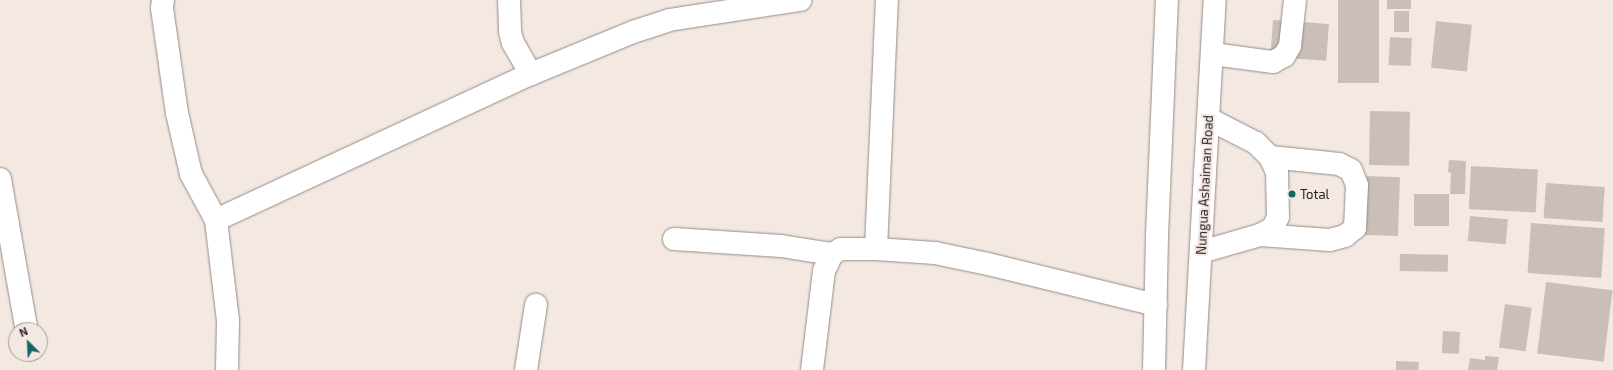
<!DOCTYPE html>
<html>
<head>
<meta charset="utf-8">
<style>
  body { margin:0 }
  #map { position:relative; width:1613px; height:370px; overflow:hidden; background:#f4e8e2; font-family:"Exo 2",sans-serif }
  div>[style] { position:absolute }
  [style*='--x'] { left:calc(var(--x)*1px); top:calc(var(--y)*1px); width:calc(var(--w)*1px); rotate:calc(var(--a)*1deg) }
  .building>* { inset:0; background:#cabeb8; transform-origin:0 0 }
  .roads { filter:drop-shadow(0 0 1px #958b84) drop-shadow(0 0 1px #958b84) }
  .minor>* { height:22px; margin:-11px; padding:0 11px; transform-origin:11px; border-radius:11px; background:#fff }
  .major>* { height:22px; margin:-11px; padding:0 11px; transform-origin:11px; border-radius:11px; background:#fff }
  .dots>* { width:11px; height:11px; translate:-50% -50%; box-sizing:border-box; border:2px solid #f4e8e2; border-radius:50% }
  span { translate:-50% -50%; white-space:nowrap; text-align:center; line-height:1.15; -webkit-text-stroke:4px #f4e8e2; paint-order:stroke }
  .street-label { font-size:13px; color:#292422 }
  .poi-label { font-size:13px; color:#292422 }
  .left { translate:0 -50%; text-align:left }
  .north { position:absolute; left:8px; top:322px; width:40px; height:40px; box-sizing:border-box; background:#f4e8e2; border:1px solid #a39a95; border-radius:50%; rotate:336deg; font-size:11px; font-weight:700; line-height:16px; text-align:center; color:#292422 }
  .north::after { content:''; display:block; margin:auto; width:14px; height:18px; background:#176564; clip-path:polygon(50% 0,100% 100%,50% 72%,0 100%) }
</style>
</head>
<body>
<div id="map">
  <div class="building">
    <i style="left:1338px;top:0;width:41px;height:83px"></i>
    <i style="left:1387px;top:0;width:24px;height:9px"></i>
    <i style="left:1394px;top:11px;width:15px;height:21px"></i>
    <i style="left:1273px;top:20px;width:56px;height:37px;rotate:4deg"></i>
    <i style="left:1436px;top:21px;width:36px;height:47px;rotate:6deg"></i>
    <i style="left:1390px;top:37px;width:22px;height:28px;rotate:3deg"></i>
    <i style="left:1370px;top:111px;width:40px;height:54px;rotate:1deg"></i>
    <i style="clip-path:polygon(1449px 160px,1466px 161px,1465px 194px,1450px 194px,1451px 173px,1448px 172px)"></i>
    <i style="left:1471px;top:166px;width:67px;height:43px;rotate:3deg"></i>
    <i style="left:1367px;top:176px;width:33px;height:59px;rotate:2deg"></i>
    <i style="left:1546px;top:183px;width:59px;height:35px;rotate:4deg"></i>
    <i style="left:1414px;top:194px;width:35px;height:32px"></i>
    <i style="left:1470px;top:216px;width:38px;height:25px;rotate:5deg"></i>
    <i style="left:1531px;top:223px;width:74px;height:50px;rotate:4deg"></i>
    <i style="left:1400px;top:254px;width:48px;height:17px;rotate:1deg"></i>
    <i style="left:1546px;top:282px;width:67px;height:72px;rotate:7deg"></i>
    <i style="left:1505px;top:304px;width:27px;height:44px;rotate:8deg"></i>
    <i style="left:1443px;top:331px;width:17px;height:22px;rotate:3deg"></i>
    <i style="clip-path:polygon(1485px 356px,1499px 357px,1497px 370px,1468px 370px,1470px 358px,1485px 360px)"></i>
    <i style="clip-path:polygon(1396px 361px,1419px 362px,1418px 370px,1396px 370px)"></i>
  </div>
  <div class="roads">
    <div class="minor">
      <i style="--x:163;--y:0;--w:8;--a:97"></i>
      <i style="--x:162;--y:8;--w:106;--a:81.9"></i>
      <i style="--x:177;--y:113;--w:63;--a:77.1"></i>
      <i style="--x:191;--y:174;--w:52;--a:61.5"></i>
      <i style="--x:216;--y:220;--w:102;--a:83.2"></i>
      <i style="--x:228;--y:321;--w:49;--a:91.2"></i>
      <i style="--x:509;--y:0;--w:32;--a:88"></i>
      <i style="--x:510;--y:32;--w:11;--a:75"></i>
      <i style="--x:513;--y:43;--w:36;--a:60"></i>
      <i style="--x:1213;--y:54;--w:61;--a:7.6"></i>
      <i style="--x:1273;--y:62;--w:13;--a:-29"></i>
      <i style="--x:1284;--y:56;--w:12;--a:-59"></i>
      <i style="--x:1290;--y:46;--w:46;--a:-83.8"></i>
      <i style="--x:0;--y:179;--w:149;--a:80"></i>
      <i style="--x:216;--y:220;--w:347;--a:-24.9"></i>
      <i style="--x:531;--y:74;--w:110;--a:-22.4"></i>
      <i style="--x:633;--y:32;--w:38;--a:-18"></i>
      <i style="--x:669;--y:20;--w:133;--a:-8.7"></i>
      <i style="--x:1260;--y:235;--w:70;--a:4.1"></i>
      <i style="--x:1330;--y:240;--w:16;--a:-15"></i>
      <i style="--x:1345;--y:236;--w:13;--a:-39"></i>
      <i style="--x:1355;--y:228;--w:43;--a:-87.3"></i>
      <i style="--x:1357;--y:185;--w:16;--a:-112"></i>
      <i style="--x:1351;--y:170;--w:13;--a:-153"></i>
      <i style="--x:1339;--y:164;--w:69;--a:-174.2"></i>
      <i style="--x:674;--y:239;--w:107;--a:3.7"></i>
      <i style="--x:781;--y:246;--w:52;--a:8.9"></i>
      <i style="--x:876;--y:249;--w:249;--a:-87.5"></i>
      <i style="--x:1201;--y:252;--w:61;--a:-16.1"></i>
      <i style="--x:1260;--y:235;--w:15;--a:-28"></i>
      <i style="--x:1273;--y:228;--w:12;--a:-66"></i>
      <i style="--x:1278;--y:217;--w:45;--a:-91.3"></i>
      <i style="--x:1277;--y:172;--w:17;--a:-115"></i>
      <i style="--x:1270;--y:157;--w:20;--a:-135"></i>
      <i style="--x:1256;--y:143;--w:53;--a:-152.9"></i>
      <i style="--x:526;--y:370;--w:66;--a:-81.3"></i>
      <i style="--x:812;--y:370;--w:100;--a:-83.1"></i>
      <i style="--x:824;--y:271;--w:19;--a:-65"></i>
      <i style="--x:832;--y:254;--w:10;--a:-29"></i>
      <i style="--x:841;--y:249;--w:35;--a:0"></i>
      <i style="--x:876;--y:249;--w:59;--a:3.9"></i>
      <i style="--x:935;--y:253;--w:54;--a:11.7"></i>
      <i style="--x:988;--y:264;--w:173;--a:13.7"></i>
    </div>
    <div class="major">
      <i style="--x:1154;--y:370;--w:134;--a:-88.7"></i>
      <i style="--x:1157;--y:236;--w:236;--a:-87.6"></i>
      <i style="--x:1194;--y:370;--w:371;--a:-86.8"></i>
    </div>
  </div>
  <div class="dots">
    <i style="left:1292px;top:194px;background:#176564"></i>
  </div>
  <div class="street-label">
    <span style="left:1205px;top:185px;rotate:-87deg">Nungua Ashaiman Road</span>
  </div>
  <div class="poi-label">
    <span class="left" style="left:1300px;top:194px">Total</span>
  </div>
  <div class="north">N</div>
</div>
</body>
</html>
